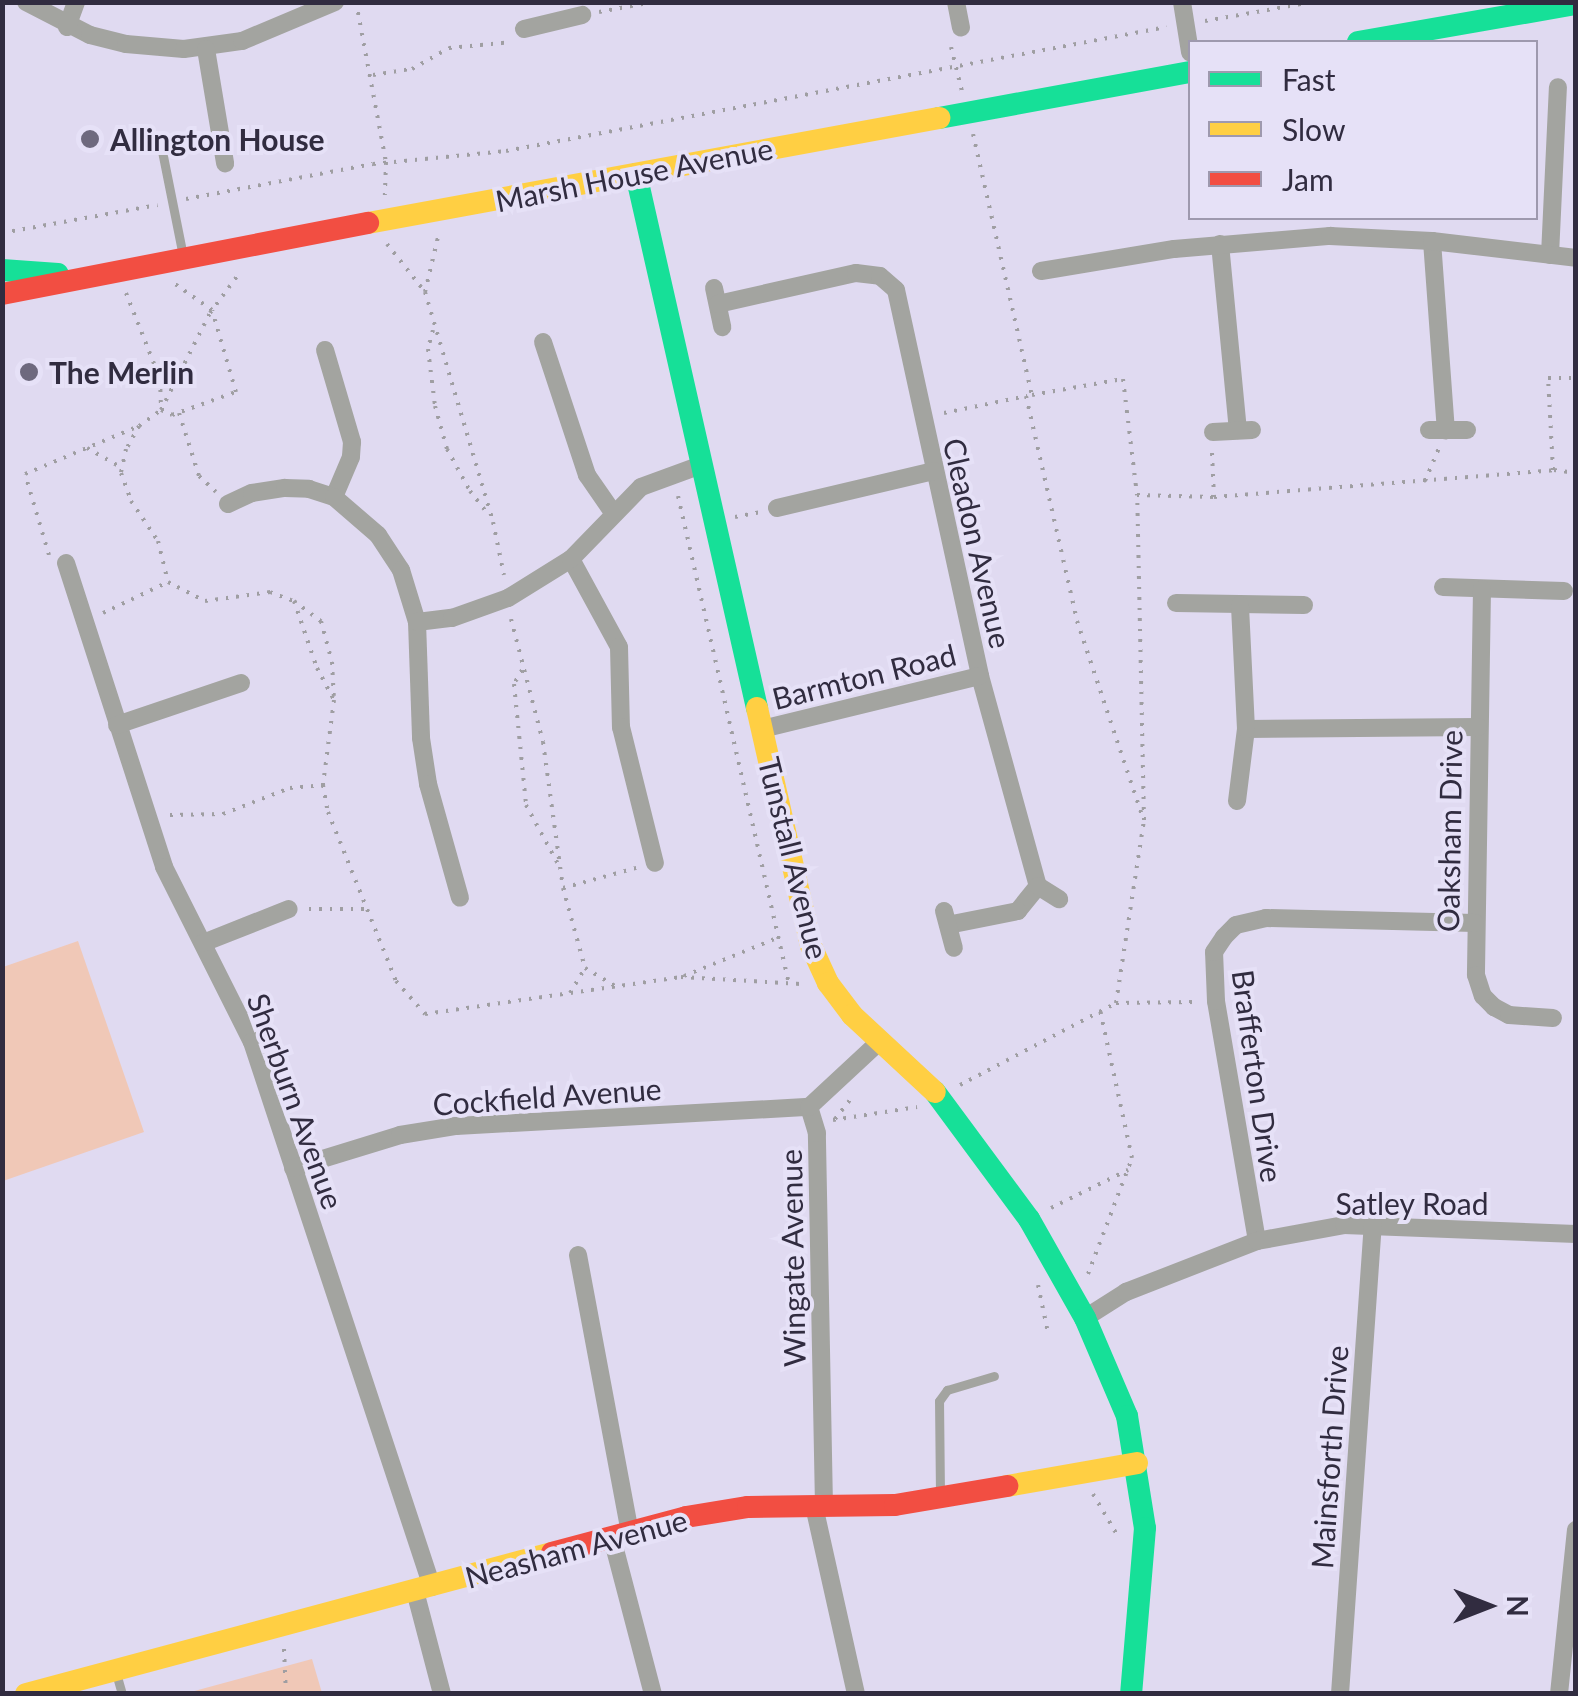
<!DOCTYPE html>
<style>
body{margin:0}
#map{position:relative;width:1578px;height:1696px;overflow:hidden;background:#e0daf1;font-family:Lato,sans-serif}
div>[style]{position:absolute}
.green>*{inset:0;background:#f0c8b7}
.path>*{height:4px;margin-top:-2px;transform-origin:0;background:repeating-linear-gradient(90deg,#9f9ea2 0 2.5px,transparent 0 10.5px)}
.lane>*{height:9px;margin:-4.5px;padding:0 4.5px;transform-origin:4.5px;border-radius:4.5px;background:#a3a4a0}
.street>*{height:18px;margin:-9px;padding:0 9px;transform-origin:9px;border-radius:9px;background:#a3a4a0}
.fast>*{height:22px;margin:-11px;padding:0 11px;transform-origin:11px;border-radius:11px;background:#16e098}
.slow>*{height:22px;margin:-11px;padding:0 11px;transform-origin:11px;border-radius:11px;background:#ffcf43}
.jam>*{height:22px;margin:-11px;padding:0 11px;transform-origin:11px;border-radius:11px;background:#f24e42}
.dots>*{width:28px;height:28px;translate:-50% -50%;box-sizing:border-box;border:5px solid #e6e1f7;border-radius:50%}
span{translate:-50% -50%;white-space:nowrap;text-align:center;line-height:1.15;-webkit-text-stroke:8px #e6e1f7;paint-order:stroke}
.poi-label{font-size:30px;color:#312c40;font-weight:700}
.left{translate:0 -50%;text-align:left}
.street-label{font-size:30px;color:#312c40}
.frame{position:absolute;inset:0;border:5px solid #312c40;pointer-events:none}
.legend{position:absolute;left:1188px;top:40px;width:350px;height:180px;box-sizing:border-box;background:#e6e1f7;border:2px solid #9e99ae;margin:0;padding:12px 18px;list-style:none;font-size:30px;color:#312c40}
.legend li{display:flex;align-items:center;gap:20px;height:50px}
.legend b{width:50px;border:2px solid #9e99ae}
.north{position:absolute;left:1438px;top:1556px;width:100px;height:100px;-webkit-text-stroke:8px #e6e1f7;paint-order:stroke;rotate:90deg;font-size:28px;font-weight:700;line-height:40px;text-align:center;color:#312c40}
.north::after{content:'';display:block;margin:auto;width:35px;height:45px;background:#312c40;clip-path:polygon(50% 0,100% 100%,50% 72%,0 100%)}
</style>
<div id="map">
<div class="green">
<div style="clip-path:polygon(78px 941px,144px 1132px,3px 1181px,3px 967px)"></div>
<div style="clip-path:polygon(312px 1659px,322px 1693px,187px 1693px)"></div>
</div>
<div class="path">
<div style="left:356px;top:2px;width:163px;rotate:79.4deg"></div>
<div style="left:386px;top:162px;width:33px;rotate:92deg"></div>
<div style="left:599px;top:12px;width:55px;rotate:-10.5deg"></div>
<div style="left:1205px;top:21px;width:110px;rotate:-10deg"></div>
<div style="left:951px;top:47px;width:45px;rotate:76deg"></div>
<div style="left:373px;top:75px;width:39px;rotate:-9deg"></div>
<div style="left:412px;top:69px;width:43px;rotate:-29.6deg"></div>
<div style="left:449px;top:48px;width:63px;rotate:-5.4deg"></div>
<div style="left:973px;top:134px;width:268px;rotate:77.3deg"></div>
<div style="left:1032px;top:395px;width:92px;rotate:-10deg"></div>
<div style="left:1123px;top:379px;width:117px;rotate:83.1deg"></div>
<div style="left:1137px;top:495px;width:77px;rotate:1.5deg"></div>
<div style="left:1214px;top:497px;width:341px;rotate:-4.5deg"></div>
<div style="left:1554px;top:470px;width:22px;rotate:8deg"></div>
<div style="left:186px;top:199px;width:190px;rotate:-10.6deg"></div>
<div style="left:373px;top:164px;width:134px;rotate:-5.6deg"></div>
<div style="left:506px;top:151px;width:672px;rotate:-10.64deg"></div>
<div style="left:2px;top:233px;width:158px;rotate:-10.2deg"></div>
<div style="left:387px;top:244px;width:61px;rotate:51.6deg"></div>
<div style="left:425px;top:292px;width:240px;rotate:73.5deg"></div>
<div style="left:493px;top:522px;width:54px;rotate:78.3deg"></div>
<div style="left:425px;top:292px;width:61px;rotate:-76.7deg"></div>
<div style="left:126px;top:293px;width:92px;rotate:68.4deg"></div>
<div style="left:160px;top:379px;width:31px;rotate:88deg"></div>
<div style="left:161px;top:410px;width:12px;rotate:24deg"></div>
<div style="left:172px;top:415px;width:68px;rotate:-19.8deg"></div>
<div style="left:236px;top:392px;width:85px;rotate:-106.3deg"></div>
<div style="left:212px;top:310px;width:45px;rotate:-144.9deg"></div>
<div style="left:433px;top:330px;width:20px;rotate:105deg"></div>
<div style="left:428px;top:349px;width:57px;rotate:83deg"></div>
<div style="left:435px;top:406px;width:45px;rotate:74.4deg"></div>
<div style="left:447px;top:449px;width:48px;rotate:61.3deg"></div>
<div style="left:470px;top:491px;width:31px;rotate:52deg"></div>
<div style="left:1026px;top:396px;width:231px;rotate:77.2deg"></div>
<div style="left:1077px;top:621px;width:205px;rotate:71.5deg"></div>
<div style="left:179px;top:413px;width:66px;rotate:72.4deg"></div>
<div style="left:199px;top:476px;width:23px;rotate:43deg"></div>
<div style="left:944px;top:413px;width:85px;rotate:-11.6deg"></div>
<div style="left:139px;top:426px;width:26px;rotate:119deg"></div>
<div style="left:126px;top:449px;width:25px;rotate:102deg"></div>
<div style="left:121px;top:473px;width:30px;rotate:70deg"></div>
<div style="left:131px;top:501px;width:48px;rotate:56deg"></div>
<div style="left:158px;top:541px;width:42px;rotate:76.3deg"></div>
<div style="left:168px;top:582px;width:42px;rotate:27.2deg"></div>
<div style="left:205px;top:601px;width:66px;rotate:-7.9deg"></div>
<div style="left:270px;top:592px;width:26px;rotate:21deg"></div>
<div style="left:294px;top:601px;width:71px;rotate:71.1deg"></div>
<div style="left:317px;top:668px;width:36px;rotate:62deg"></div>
<div style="left:334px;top:700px;width:86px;rotate:97.4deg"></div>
<div style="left:323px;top:785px;width:27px;rotate:80deg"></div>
<div style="left:328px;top:812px;width:182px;rotate:68.1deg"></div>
<div style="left:396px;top:981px;width:44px;rotate:48.7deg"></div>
<div style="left:425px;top:1014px;width:259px;rotate:-8.2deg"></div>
<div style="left:681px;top:977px;width:120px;rotate:3.3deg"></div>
<div style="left:87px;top:448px;width:40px;rotate:29.7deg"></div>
<div style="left:1212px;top:453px;width:44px;rotate:87.4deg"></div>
<div style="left:1553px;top:470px;width:92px;rotate:-93.1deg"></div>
<div style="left:1548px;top:378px;width:28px"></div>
<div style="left:1425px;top:481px;width:36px;rotate:-67deg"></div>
<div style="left:678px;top:496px;width:500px;rotate:77.19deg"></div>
<div style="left:735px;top:517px;width:25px;rotate:-11deg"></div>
<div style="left:49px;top:555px;width:84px;rotate:-106.5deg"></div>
<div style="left:25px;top:474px;width:124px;rotate:-22.8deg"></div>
<div style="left:139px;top:426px;width:27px;rotate:-36deg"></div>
<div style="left:161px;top:410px;width:109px;rotate:-63.2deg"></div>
<div style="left:210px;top:313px;width:52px;rotate:-53.6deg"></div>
<div style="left:294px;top:601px;width:34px;rotate:37deg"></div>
<div style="left:321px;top:621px;width:42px;rotate:75deg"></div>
<div style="left:332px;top:662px;width:34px;rotate:87deg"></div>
<div style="left:103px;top:613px;width:70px;rotate:-25.5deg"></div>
<div style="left:511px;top:619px;width:127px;rotate:75.4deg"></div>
<div style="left:543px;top:742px;width:147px;rotate:82.2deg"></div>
<div style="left:563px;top:888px;width:83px;rotate:74.6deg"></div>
<div style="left:585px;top:968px;width:39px;rotate:31deg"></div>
<div style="left:522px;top:670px;width:16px;rotate:120deg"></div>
<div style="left:514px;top:684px;width:122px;rotate:84.3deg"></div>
<div style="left:526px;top:805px;width:67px;rotate:61.5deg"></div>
<div style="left:170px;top:815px;width:53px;rotate:-1.1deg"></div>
<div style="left:223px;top:814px;width:72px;rotate:-21.2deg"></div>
<div style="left:290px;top:788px;width:33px;rotate:-5deg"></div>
<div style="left:563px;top:888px;width:76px;rotate:-15.3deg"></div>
<div style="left:309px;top:909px;width:55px"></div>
<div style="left:684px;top:976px;width:100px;rotate:-22.2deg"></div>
<div style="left:570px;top:993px;width:29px;rotate:-59deg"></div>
<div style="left:1116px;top:1003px;width:185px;rotate:-81.3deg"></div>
<div style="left:1144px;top:820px;width:325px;rotate:-91.2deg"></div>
<div style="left:960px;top:1085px;width:176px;rotate:-27.7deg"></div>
<div style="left:1116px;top:1003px;width:79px;rotate:-0.7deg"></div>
<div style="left:835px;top:1119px;width:29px;rotate:-52deg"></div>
<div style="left:833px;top:1120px;width:85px;rotate:-8.8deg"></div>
<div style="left:1051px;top:1208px;width:86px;rotate:-26.3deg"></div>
<div style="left:1088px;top:1274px;width:124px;rotate:-69.2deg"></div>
<div style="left:1132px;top:1158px;width:151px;rotate:-102.2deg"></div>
<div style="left:1038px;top:1285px;width:49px;rotate:78.2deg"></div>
<div style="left:1093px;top:1494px;width:51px;rotate:59.4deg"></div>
<div style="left:284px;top:1649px;width:45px;rotate:87.5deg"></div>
</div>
<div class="lane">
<div style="left:160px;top:141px;width:117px;rotate:78.7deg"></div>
<div style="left:940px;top:1495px;width:94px;rotate:-90.6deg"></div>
<div style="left:939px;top:1401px;width:14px;rotate:-54deg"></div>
<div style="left:947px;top:1390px;width:49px;rotate:-16.6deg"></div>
<div style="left:116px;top:1673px;width:22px;rotate:74deg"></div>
</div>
<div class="street">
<div style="left:26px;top:2px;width:72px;rotate:27.3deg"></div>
<div style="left:90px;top:35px;width:37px;rotate:14deg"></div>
<div style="left:126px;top:44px;width:58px;rotate:4.9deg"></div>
<div style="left:184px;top:49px;width:59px;rotate:-7.9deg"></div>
<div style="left:242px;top:41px;width:101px;rotate:-22.8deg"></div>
<div style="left:956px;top:2px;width:26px;rotate:79deg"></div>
<div style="left:1182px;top:2px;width:51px;rotate:80.9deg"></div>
<div style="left:67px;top:27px;width:27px;rotate:-70deg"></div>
<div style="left:524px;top:29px;width:60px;rotate:-13.6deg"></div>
<div style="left:206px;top:49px;width:116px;rotate:80.5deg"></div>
<div style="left:1432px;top:241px;width:190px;rotate:85.8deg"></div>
<div style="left:1220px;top:244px;width:187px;rotate:84.5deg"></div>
<div style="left:1550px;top:255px;width:168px;rotate:-87.3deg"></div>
<div style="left:1041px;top:271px;width:135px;rotate:-9.4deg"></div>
<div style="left:1174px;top:249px;width:157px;rotate:-4.8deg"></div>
<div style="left:1330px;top:236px;width:102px;rotate:2.8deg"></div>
<div style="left:1432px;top:241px;width:145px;rotate:6.7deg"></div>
<div style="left:714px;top:288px;width:40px;rotate:78deg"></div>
<div style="left:718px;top:304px;width:141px;rotate:-12.7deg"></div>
<div style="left:856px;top:273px;width:24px;rotate:7deg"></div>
<div style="left:880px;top:276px;width:21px;rotate:41deg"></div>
<div style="left:896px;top:290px;width:395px;rotate:77.7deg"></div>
<div style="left:980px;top:676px;width:218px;rotate:74.6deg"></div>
<div style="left:1038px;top:886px;width:32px;rotate:129deg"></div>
<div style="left:1018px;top:911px;width:71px;rotate:168.7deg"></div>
<div style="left:543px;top:342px;width:140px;rotate:71.7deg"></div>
<div style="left:587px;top:475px;width:47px;rotate:55.3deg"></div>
<div style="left:325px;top:350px;width:96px;rotate:73.6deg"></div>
<div style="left:352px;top:442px;width:15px;rotate:94deg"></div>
<div style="left:351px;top:457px;width:43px;rotate:113deg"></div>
<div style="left:1429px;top:430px;width:38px"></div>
<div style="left:1213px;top:432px;width:39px;rotate:-3deg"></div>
<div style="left:228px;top:504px;width:26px;rotate:-25deg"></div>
<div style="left:252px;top:493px;width:33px;rotate:-9deg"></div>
<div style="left:285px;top:488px;width:24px;rotate:2deg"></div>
<div style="left:309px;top:489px;width:26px;rotate:18deg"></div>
<div style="left:334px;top:497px;width:58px;rotate:40.8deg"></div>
<div style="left:378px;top:535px;width:42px;rotate:56.7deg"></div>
<div style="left:401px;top:570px;width:54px;rotate:72.9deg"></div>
<div style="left:417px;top:622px;width:116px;rotate:88deg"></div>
<div style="left:421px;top:738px;width:47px;rotate:81.3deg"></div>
<div style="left:428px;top:784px;width:118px;rotate:74.3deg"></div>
<div style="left:777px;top:508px;width:161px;rotate:-13.3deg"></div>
<div style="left:571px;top:559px;width:100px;rotate:61.4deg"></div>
<div style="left:619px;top:647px;width:80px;rotate:88.6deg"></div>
<div style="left:621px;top:727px;width:140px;rotate:76deg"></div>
<div style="left:66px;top:563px;width:319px;rotate:72.1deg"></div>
<div style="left:164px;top:867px;width:196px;rotate:63.3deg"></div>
<div style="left:252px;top:1042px;width:574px;rotate:71.72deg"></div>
<div style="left:1443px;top:587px;width:121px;rotate:1.9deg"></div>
<div style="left:1482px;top:589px;width:386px;rotate:90.9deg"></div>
<div style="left:1476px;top:975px;width:22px;rotate:72deg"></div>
<div style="left:1483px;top:996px;width:16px;rotate:45deg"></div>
<div style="left:1494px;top:1007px;width:17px;rotate:28deg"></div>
<div style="left:1509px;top:1015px;width:44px;rotate:3.9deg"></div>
<div style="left:1176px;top:603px;width:128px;rotate:0.9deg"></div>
<div style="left:417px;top:622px;width:35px;rotate:-7deg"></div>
<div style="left:452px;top:618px;width:59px;rotate:-19.7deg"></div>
<div style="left:508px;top:598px;width:74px;rotate:-31.8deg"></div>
<div style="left:571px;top:559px;width:100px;rotate:-45.8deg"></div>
<div style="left:641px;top:487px;width:64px;rotate:-20.1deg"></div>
<div style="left:117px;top:725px;width:131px;rotate:-18.7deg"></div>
<div style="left:762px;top:729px;width:224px;rotate:-13.7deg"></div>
<div style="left:1246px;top:729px;width:232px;rotate:-0.5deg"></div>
<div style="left:1237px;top:801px;width:73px;rotate:-82.9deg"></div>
<div style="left:1246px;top:729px;width:124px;rotate:-92.8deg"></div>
<div style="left:1038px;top:886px;width:25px;rotate:32deg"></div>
<div style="left:944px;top:911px;width:38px;rotate:75deg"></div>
<div style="left:203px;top:943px;width:92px;rotate:-21.6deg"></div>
<div style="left:293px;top:1168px;width:112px;rotate:-17.1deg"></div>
<div style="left:400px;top:1135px;width:57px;rotate:-9.1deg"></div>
<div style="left:456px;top:1126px;width:354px;rotate:-3.1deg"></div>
<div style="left:1257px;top:1241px;width:243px;rotate:-99.7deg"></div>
<div style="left:1216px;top:1001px;width:49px;rotate:-92.3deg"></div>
<div style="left:1214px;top:952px;width:18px;rotate:-56deg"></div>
<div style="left:1224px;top:937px;width:17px;rotate:-45deg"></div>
<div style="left:1236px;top:925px;width:31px;rotate:-13deg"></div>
<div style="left:1266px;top:918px;width:209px;rotate:1.4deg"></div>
<div style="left:578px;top:1255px;width:283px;rotate:79.4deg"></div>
<div style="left:1085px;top:1318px;width:49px;rotate:-32.4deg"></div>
<div style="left:1126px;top:1292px;width:141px;rotate:-21.3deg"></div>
<div style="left:1257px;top:1241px;width:88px;rotate:-10.4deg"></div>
<div style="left:1344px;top:1225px;width:232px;rotate:2.2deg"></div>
<div style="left:814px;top:1506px;width:193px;rotate:77.4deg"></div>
<div style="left:824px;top:1506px;width:373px;rotate:-91.1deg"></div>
<div style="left:817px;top:1133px;width:27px;rotate:-107deg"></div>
<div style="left:809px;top:1107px;width:97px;rotate:-42.9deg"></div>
<div style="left:612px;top:1538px;width:161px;rotate:75.3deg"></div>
<div style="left:415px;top:1591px;width:106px;rotate:75.3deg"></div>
<div style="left:1340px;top:1694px;width:471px;rotate:-86deg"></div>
<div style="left:1559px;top:1694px;width:165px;rotate:-84.1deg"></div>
</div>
<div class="fast">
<div style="left:1358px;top:42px;width:221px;rotate:-9.9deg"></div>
<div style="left:939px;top:118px;width:255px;rotate:-10.4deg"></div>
<div style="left:636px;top:174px;width:548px;rotate:77.23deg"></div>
<div style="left:2px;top:270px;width:56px;rotate:4.1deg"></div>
<div style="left:935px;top:1092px;width:158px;rotate:53.5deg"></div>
<div style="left:1029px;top:1219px;width:114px;rotate:60.5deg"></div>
<div style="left:1085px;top:1318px;width:107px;rotate:66.8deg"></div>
<div style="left:1127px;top:1416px;width:113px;rotate:80.9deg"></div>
<div style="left:1145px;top:1528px;width:167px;rotate:94.8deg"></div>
</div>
<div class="slow">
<div style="left:368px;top:223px;width:581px;rotate:-10.42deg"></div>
<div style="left:757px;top:708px;width:244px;rotate:77.2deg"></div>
<div style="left:811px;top:946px;width:41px;rotate:65.3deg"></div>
<div style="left:828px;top:983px;width:40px;rotate:53deg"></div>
<div style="left:852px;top:1015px;width:113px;rotate:42.9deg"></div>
<div style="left:1007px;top:1486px;width:132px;rotate:-10deg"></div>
<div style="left:26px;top:1694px;width:545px;rotate:-15.01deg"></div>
</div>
<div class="jam">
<div style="left:2px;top:294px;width:373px;rotate:-11deg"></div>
<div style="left:552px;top:1553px;width:139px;rotate:-15deg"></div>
<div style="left:686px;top:1517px;width:63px;rotate:-9.2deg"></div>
<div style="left:748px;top:1507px;width:147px;rotate:-0.8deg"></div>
<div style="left:895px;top:1505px;width:114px;rotate:-9.6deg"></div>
</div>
<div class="dots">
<div style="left:90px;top:139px;background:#6e697e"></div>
<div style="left:29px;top:372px;background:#6e697e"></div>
</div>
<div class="poi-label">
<span class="left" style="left:110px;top:139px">Allington House</span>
<span class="left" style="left:49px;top:372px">The Merlin</span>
</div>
<div class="street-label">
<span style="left:634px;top:174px;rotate:-11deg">Marsh House Avenue</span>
<span style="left:978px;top:543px;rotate:77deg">Cleadon Avenue</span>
<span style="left:864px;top:676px;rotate:-14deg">Barmton Road</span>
<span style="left:1449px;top:831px;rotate:-89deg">Oaksham Drive</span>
<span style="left:794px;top:858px;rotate:76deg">Tunstall Avenue</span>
<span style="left:1258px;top:1076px;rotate:82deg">Brafferton Drive</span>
<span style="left:547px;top:1096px;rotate:-4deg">Cockfield Avenue</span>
<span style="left:296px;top:1101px;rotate:70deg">Sherburn Avenue</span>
<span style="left:1412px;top:1203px">Satley Road</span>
<span style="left:792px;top:1258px;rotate:-91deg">Wingate Avenue</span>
<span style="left:1329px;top:1457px;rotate:-86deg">Mainsforth Drive</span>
<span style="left:576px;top:1548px;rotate:-15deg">Neasham Avenue</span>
</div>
<div class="frame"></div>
<ul class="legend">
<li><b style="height:12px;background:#16e098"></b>Fast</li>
<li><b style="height:12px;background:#ffcf43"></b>Slow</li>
<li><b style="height:12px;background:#f24e42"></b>Jam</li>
</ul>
<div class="north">N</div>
</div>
